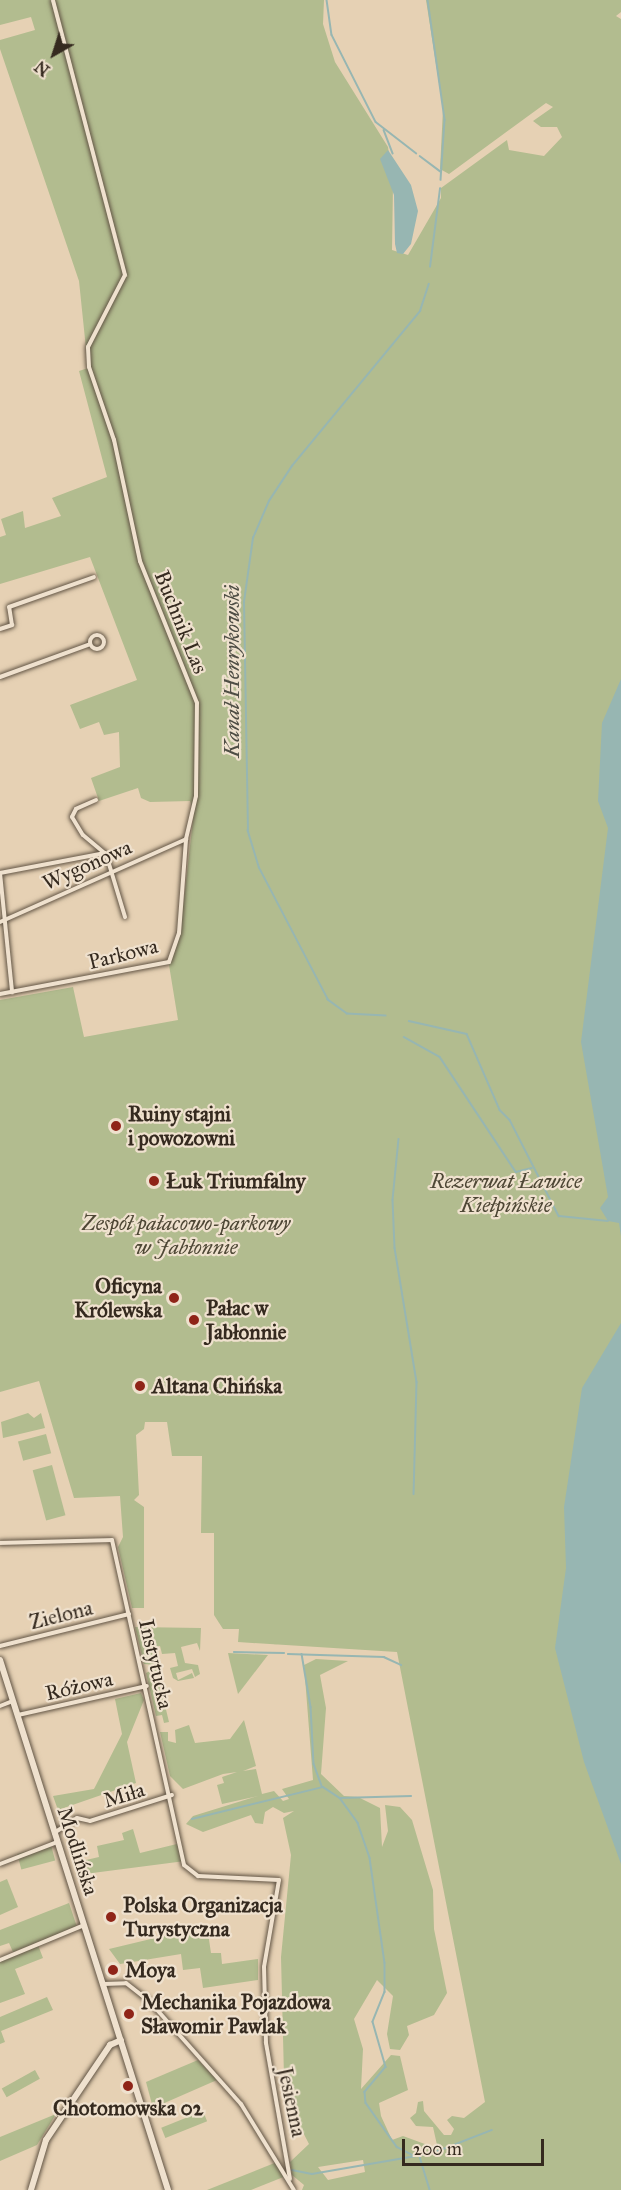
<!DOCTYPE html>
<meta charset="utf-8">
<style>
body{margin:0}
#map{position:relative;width:621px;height:2190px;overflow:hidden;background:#e6d1b4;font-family:"IM FELL Great Primer",serif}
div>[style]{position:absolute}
.green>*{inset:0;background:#b2bc8f;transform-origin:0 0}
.water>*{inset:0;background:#97b6b2}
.stream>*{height:1.5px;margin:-0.75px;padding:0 0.75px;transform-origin:0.75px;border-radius:0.75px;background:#97b6b2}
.roads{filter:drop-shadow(0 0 2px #615444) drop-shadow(0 0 2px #615444)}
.street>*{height:4px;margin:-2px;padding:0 2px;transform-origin:2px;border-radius:2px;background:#efe1ce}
.street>.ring{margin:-2px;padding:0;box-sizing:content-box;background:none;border:4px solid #efe1ce;border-radius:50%}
.secondary>*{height:6px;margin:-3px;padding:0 3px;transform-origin:3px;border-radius:3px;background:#efe1ce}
.dots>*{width:16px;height:16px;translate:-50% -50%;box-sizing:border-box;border:3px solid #efe1ce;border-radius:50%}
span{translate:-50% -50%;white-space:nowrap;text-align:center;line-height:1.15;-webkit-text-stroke:4.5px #efe1ce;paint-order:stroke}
.street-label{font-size:21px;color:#352a1f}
.poi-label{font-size:21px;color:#352a1f;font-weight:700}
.left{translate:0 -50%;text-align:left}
.right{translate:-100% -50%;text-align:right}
.park-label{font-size:21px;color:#4e4735;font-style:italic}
.water-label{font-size:22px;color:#4e4d44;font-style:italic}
.north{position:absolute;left:24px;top:24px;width:60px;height:60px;-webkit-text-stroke:4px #efe1ce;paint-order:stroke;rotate:219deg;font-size:16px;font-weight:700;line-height:24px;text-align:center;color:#352a1f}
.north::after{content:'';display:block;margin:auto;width:21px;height:27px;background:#352a1f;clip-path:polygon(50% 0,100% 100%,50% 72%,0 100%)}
.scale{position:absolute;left:402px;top:2139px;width:142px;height:27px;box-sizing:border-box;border:3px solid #352a1f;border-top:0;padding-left:8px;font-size:18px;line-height:21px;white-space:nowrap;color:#352a1f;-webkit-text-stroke:4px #efe1ce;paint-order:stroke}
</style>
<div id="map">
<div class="green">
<div style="clip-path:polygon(evenodd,0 0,324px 0,323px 24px,335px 62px,388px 147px,393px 186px,392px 250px,408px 255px,441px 198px,441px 188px,507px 140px,509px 150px,544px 156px,562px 137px,557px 127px,541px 127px,533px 121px,553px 107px,546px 103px,449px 174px,440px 169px,443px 109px,426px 0,621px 0,621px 12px,616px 16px,621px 19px,621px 2190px,302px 2190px,304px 2185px,292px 2175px,290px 2162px,309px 2144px,292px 2111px,284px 2077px,281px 1957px,291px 1855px,283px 1818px,294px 1811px,284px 1813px,273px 1807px,265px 1812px,263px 1824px,255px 1823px,251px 1815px,203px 1832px,186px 1824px,193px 1816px,258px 1796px,222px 1804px,217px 1785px,224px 1783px,222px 1777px,237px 1772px,223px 1774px,183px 1789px,170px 1776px,160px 1732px,168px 1732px,168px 1741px,176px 1743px,175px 1730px,189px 1725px,195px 1743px,230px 1739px,244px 1720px,256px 1766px,243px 1771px,256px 1769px,262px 1794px,274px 1791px,283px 1801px,289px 1799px,282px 1789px,313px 1780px,304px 1665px,316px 1659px,348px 1661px,320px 1675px,326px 1708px,321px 1774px,344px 1796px,358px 1797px,380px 1808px,382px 1847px,388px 1831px,385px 1805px,400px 1807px,412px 1820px,433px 1890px,434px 1929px,447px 1993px,434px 2015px,407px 2026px,409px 2035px,400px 2050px,390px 2049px,387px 2034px,393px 1996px,377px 1980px,354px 2019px,363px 2049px,361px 2089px,391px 2055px,400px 2056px,408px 2090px,379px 2103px,381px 2116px,392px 2140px,403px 2136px,433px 2147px,437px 2145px,433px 2127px,416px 2126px,410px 2118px,416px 2113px,418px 2102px,423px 2101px,424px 2111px,444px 2135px,451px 2135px,454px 2129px,447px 2120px,452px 2116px,464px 2118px,485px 2102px,397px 1652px,238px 1642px,239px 1629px,223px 1629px,214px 1615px,214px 1533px,201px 1533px,202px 1456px,172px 1456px,167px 1422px,145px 1422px,144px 1429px,136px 1435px,139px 1495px,134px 1500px,144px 1507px,144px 1608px,132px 1608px,118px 1547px,123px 1537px,120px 1496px,74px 1498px,39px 1381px,0 1392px,0 1000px,73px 987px,84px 1037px,178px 1020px,169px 965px,180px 934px,194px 811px,190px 801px,150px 802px,141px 798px,138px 788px,99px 801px,91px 778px,120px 767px,119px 732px,104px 735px,99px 722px,80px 729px,70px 705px,137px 680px,90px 557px,0 584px,0 537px,6px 535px,1px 519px,23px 511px,25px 528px,61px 516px,52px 498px,107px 477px,79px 371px,88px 368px,79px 281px,0 49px,0 40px,35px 30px,31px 17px,0 25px,0 0,363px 2160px,365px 2172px,328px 2180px,318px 2167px,363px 2160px)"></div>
<div style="clip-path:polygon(28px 1413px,34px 1418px,41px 1413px,45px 1428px,3px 1438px,1px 1422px)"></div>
<div style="left:46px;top:1434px;width:20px;height:29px;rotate:75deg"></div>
<div style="left:52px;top:1465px;width:52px;height:20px;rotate:75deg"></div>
<div style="clip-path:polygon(135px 1627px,201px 1628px,200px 1651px,197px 1643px,181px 1647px,185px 1663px,198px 1665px,200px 1674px,195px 1677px,192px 1669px,176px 1673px,178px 1680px,192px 1673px,194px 1678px,178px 1681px,173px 1678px,170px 1668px,178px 1666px,175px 1653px,162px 1654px,160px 1646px,151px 1648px,155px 1665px,144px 1664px)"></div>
<div style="clip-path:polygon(228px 1653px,268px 1655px,238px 1694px,230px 1662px)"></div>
<div style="clip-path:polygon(156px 1668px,169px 1722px,164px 1723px,162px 1715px,156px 1716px,146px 1673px)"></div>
<div style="clip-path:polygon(141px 1693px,144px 1700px,127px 1742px,136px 1783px,58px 1810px,53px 1796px,94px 1789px,122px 1734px,115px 1699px)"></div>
<div style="clip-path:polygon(133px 1829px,140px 1853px,181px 1843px,185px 1861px,77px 1875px,73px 1863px,99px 1857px,97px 1846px,124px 1840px,122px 1833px)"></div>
<div style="left:51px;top:1845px;width:16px;height:35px;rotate:75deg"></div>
<div style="clip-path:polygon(7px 1879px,18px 1907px,0 1915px,0 1882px)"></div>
<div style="clip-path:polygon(69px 1903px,77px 1927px,13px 1952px,9px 1943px,0 1946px,0 1930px)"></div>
<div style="clip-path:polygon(180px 1932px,208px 1933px,211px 1953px,221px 1953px,222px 1964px,258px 1959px,258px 1980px,203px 1988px,200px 1968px,183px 1970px,181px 1954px,120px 1964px,109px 1949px)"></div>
<div style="clip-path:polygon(38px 1945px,43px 1958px,15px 1969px,25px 1994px,0 2003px,0 1960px)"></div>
<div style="clip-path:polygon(47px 1997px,53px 2010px,1px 2031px,5px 2042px,0 2044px,0 2017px)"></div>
<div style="clip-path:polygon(198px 2060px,217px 2080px,153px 2108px,146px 2082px)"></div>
<div style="left:35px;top:2070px;width:10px;height:38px;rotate:61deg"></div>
<div style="left:203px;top:2111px;width:11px;height:45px;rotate:68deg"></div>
<div style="clip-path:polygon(56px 2114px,37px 2145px,0 2161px,0 2137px)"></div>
<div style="clip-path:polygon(277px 2162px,286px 2176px,251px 2190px,207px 2190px)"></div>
</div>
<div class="water">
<div style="clip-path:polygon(388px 150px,411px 185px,418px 211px,411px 244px,403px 254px,397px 253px,395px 244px,394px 195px,380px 159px)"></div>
<div style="clip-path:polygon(621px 679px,621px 1236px,619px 1223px,608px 1221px,600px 1208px,608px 1197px,581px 1042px,608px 828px,598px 801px,602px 723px)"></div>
<div style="clip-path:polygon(621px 1323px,621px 1864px,584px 1762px,555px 1648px,566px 1568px,564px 1507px,582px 1388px)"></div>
</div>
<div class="stream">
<div style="left:327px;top:0;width:35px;rotate:82deg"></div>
<div style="left:332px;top:35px;width:97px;rotate:63.2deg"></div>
<div style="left:376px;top:122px;width:51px;rotate:37.8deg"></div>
<div style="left:428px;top:0;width:121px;rotate:81.9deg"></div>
<div style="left:445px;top:120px;width:60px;rotate:93.8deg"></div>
<div style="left:384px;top:130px;width:25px;rotate:69deg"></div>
<div style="left:420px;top:156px;width:26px;rotate:37deg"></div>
<div style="left:430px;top:267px;width:79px;rotate:-82.7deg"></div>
<div style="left:386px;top:1016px;width:39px;rotate:-177deg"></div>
<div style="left:347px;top:1014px;width:24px;rotate:-144deg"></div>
<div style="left:328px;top:1000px;width:149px;rotate:-117.6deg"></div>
<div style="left:259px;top:868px;width:39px;rotate:-107deg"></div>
<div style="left:248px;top:831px;width:229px;rotate:-91deg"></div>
<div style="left:244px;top:602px;width:65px;rotate:-82deg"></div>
<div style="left:253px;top:538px;width:40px;rotate:-66.6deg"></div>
<div style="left:269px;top:501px;width:42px;rotate:-56.7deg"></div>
<div style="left:292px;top:466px;width:201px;rotate:-50.4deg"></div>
<div style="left:420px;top:311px;width:28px;rotate:-72deg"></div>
<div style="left:409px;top:1021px;width:59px;rotate:12.6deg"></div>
<div style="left:467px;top:1034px;width:83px;rotate:66.5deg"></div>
<div style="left:500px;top:1110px;width:14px;rotate:45deg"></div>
<div style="left:510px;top:1120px;width:108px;rotate:63deg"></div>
<div style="left:559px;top:1216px;width:49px;rotate:5.8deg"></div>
<div style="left:404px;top:1037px;width:41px;rotate:29.1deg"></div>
<div style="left:440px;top:1057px;width:138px;rotate:56.5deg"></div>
<div style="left:516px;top:1172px;width:16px;rotate:-14deg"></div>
<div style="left:399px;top:1139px;width:61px;rotate:95.6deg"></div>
<div style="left:393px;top:1200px;width:48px;rotate:87.6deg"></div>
<div style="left:395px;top:1248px;width:136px;rotate:80.7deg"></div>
<div style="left:417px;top:1382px;width:112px;rotate:91.5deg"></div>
<div style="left:234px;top:1652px;width:50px;rotate:1.1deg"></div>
<div style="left:288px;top:1654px;width:96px;rotate:1.8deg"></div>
<div style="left:384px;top:1657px;width:19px;rotate:25deg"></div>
<div style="left:302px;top:1654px;width:54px;rotate:80.4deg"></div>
<div style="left:311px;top:1707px;width:57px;rotate:87deg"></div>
<div style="left:314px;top:1764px;width:23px;rotate:70deg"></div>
<div style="left:340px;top:1798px;width:31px;rotate:54deg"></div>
<div style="left:358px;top:1823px;width:37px;rotate:71deg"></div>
<div style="left:370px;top:1858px;width:106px;rotate:81.9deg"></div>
<div style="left:385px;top:1963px;width:29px;rotate:90deg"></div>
<div style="left:385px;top:1992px;width:32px;rotate:112deg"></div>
<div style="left:373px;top:2022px;width:47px;rotate:73.9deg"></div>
<div style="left:386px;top:2067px;width:33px;rotate:130deg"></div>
<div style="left:365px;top:2092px;width:11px;rotate:85deg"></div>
<div style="left:366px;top:2103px;width:54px;rotate:54.8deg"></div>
<div style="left:397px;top:2147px;width:20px;rotate:27deg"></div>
<div style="left:192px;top:1819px;width:135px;rotate:-13.7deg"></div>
<div style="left:323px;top:1787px;width:20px;rotate:33deg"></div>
<div style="left:340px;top:1798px;width:71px;rotate:-1.6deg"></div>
<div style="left:420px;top:2157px;width:34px;rotate:73deg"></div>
<div style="left:292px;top:2170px;width:20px;rotate:11deg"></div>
<div style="left:312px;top:2174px;width:123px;rotate:-9.8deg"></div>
<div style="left:433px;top:2153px;width:63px;rotate:-21.3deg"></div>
</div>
<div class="roads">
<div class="street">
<div style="left:0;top:629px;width:13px;rotate:-18deg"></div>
<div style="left:12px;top:625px;width:18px;rotate:-99deg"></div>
<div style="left:9px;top:607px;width:90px;rotate:-19.4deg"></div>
<div class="ring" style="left:90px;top:635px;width:10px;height:10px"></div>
<div style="left:0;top:677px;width:96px;rotate:-20.1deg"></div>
<div style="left:96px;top:800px;width:22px;rotate:156deg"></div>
<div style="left:76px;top:809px;width:9px;rotate:117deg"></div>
<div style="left:72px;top:817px;width:21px;rotate:59deg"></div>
<div style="left:83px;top:835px;width:30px;rotate:40deg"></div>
<div style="left:106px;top:854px;width:66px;rotate:73.2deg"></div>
<div style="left:0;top:873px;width:120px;rotate:84.2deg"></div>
<div style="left:0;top:873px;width:107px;rotate:-10.8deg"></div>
<div style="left:0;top:922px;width:204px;rotate:-24deg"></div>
<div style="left:0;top:994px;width:172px;rotate:-10.7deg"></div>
<div style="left:169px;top:962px;width:31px;rotate:-71deg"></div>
<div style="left:179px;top:933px;width:94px;rotate:-85.7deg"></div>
<div style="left:186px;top:839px;width:44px;rotate:-76.9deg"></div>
<div style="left:196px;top:796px;width:93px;rotate:-89.4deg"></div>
<div style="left:197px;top:703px;width:153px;rotate:-111.9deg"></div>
<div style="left:140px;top:561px;width:124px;rotate:-102.1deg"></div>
<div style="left:114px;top:440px;width:77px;rotate:-108.9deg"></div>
<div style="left:89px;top:367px;width:20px;rotate:-93deg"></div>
<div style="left:88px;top:347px;width:81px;rotate:-62.8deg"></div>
<div style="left:125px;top:275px;width:284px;rotate:-104.7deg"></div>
<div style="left:0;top:1543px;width:112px;rotate:-1.5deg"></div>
<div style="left:112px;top:1540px;width:333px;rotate:77.5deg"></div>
<div style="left:184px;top:1865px;width:18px;rotate:38deg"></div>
<div style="left:198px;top:1876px;width:81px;rotate:2.8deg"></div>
<div style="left:279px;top:1880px;width:88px;rotate:99.8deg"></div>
<div style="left:264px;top:1967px;width:76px;rotate:88.5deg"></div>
<div style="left:266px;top:2043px;width:138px;rotate:80deg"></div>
<div style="left:0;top:1646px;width:133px;rotate:-13.9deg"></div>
<div style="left:0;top:1706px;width:14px;rotate:-21deg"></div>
<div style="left:18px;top:1715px;width:132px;rotate:-12.7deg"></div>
<div style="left:54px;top:1833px;width:27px;rotate:-33deg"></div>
<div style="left:77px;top:1818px;width:13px;rotate:13deg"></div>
<div style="left:90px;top:1821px;width:86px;rotate:-17.6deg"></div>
<div style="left:0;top:1864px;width:61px;rotate:-21.1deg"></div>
<div style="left:0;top:1960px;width:91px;rotate:-22.6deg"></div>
<div style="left:103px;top:1984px;width:23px;rotate:-2deg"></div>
<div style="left:126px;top:1983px;width:31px;rotate:38deg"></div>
<div style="left:150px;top:2002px;width:137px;rotate:48.3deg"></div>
<div style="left:241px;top:2104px;width:101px;rotate:58.4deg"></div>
</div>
<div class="secondary">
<div style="left:0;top:1660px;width:556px;rotate:72.41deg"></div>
<div style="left:31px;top:2190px;width:52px;rotate:-73.3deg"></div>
<div style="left:46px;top:2140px;width:115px;rotate:-56deg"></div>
<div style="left:110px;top:2045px;width:12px;rotate:-24deg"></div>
</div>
</div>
<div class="dots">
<div style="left:116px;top:1126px;background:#8f2418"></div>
<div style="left:154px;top:1181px;background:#8f2418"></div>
<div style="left:174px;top:1298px;background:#8f2418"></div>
<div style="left:194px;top:1320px;background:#8f2418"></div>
<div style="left:140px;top:1386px;background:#8f2418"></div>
<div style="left:111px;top:1917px;background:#8f2418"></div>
<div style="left:113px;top:1970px;background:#8f2418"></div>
<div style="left:129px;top:2014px;background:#8f2418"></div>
<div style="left:128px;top:2086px;background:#8f2418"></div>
</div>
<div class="street-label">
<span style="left:181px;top:622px;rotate:68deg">Buchnik Las</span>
<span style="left:87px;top:865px;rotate:-24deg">Wygonowa</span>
<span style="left:123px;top:954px;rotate:-14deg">Parkowa</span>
<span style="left:61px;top:1615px;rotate:-14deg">Zielona</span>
<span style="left:156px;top:1664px;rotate:77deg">Instytucka</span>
<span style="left:79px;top:1686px;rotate:-13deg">Różowa</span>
<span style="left:124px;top:1795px;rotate:-17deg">Miła</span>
<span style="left:78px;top:1851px;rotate:72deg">Modlińska</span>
<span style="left:292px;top:2102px;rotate:78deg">Jesienna</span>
</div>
<div class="poi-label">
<span class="left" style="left:128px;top:1126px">Ruiny stajni<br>i powozowni</span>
<span class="left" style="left:166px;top:1181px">Łuk Triumfalny</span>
<span class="right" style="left:162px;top:1298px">Oficyna<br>Królewska</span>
<span class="left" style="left:206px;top:1320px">Pałac w<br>Jabłonnie</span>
<span class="left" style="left:152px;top:1386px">Altana Chińska</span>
<span class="left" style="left:123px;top:1917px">Polska Organizacja<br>Turystyczna</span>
<span class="left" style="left:125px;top:1970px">Moya</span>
<span class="left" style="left:141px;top:2014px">Mechanika Pojazdowa<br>Sławomir Pawlak</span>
<span style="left:128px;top:2108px">Chotomowska 02</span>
</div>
<div class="park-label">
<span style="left:506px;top:1193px">Rezerwat Ławice<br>Kiełpińskie</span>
<span style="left:186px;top:1235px">Zespół pałacowo-parkowy<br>w Jabłonnie</span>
</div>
<div class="water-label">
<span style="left:232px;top:671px;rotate:-90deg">Kanał Henrykowski</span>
</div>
<div class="north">N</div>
<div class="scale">200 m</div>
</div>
